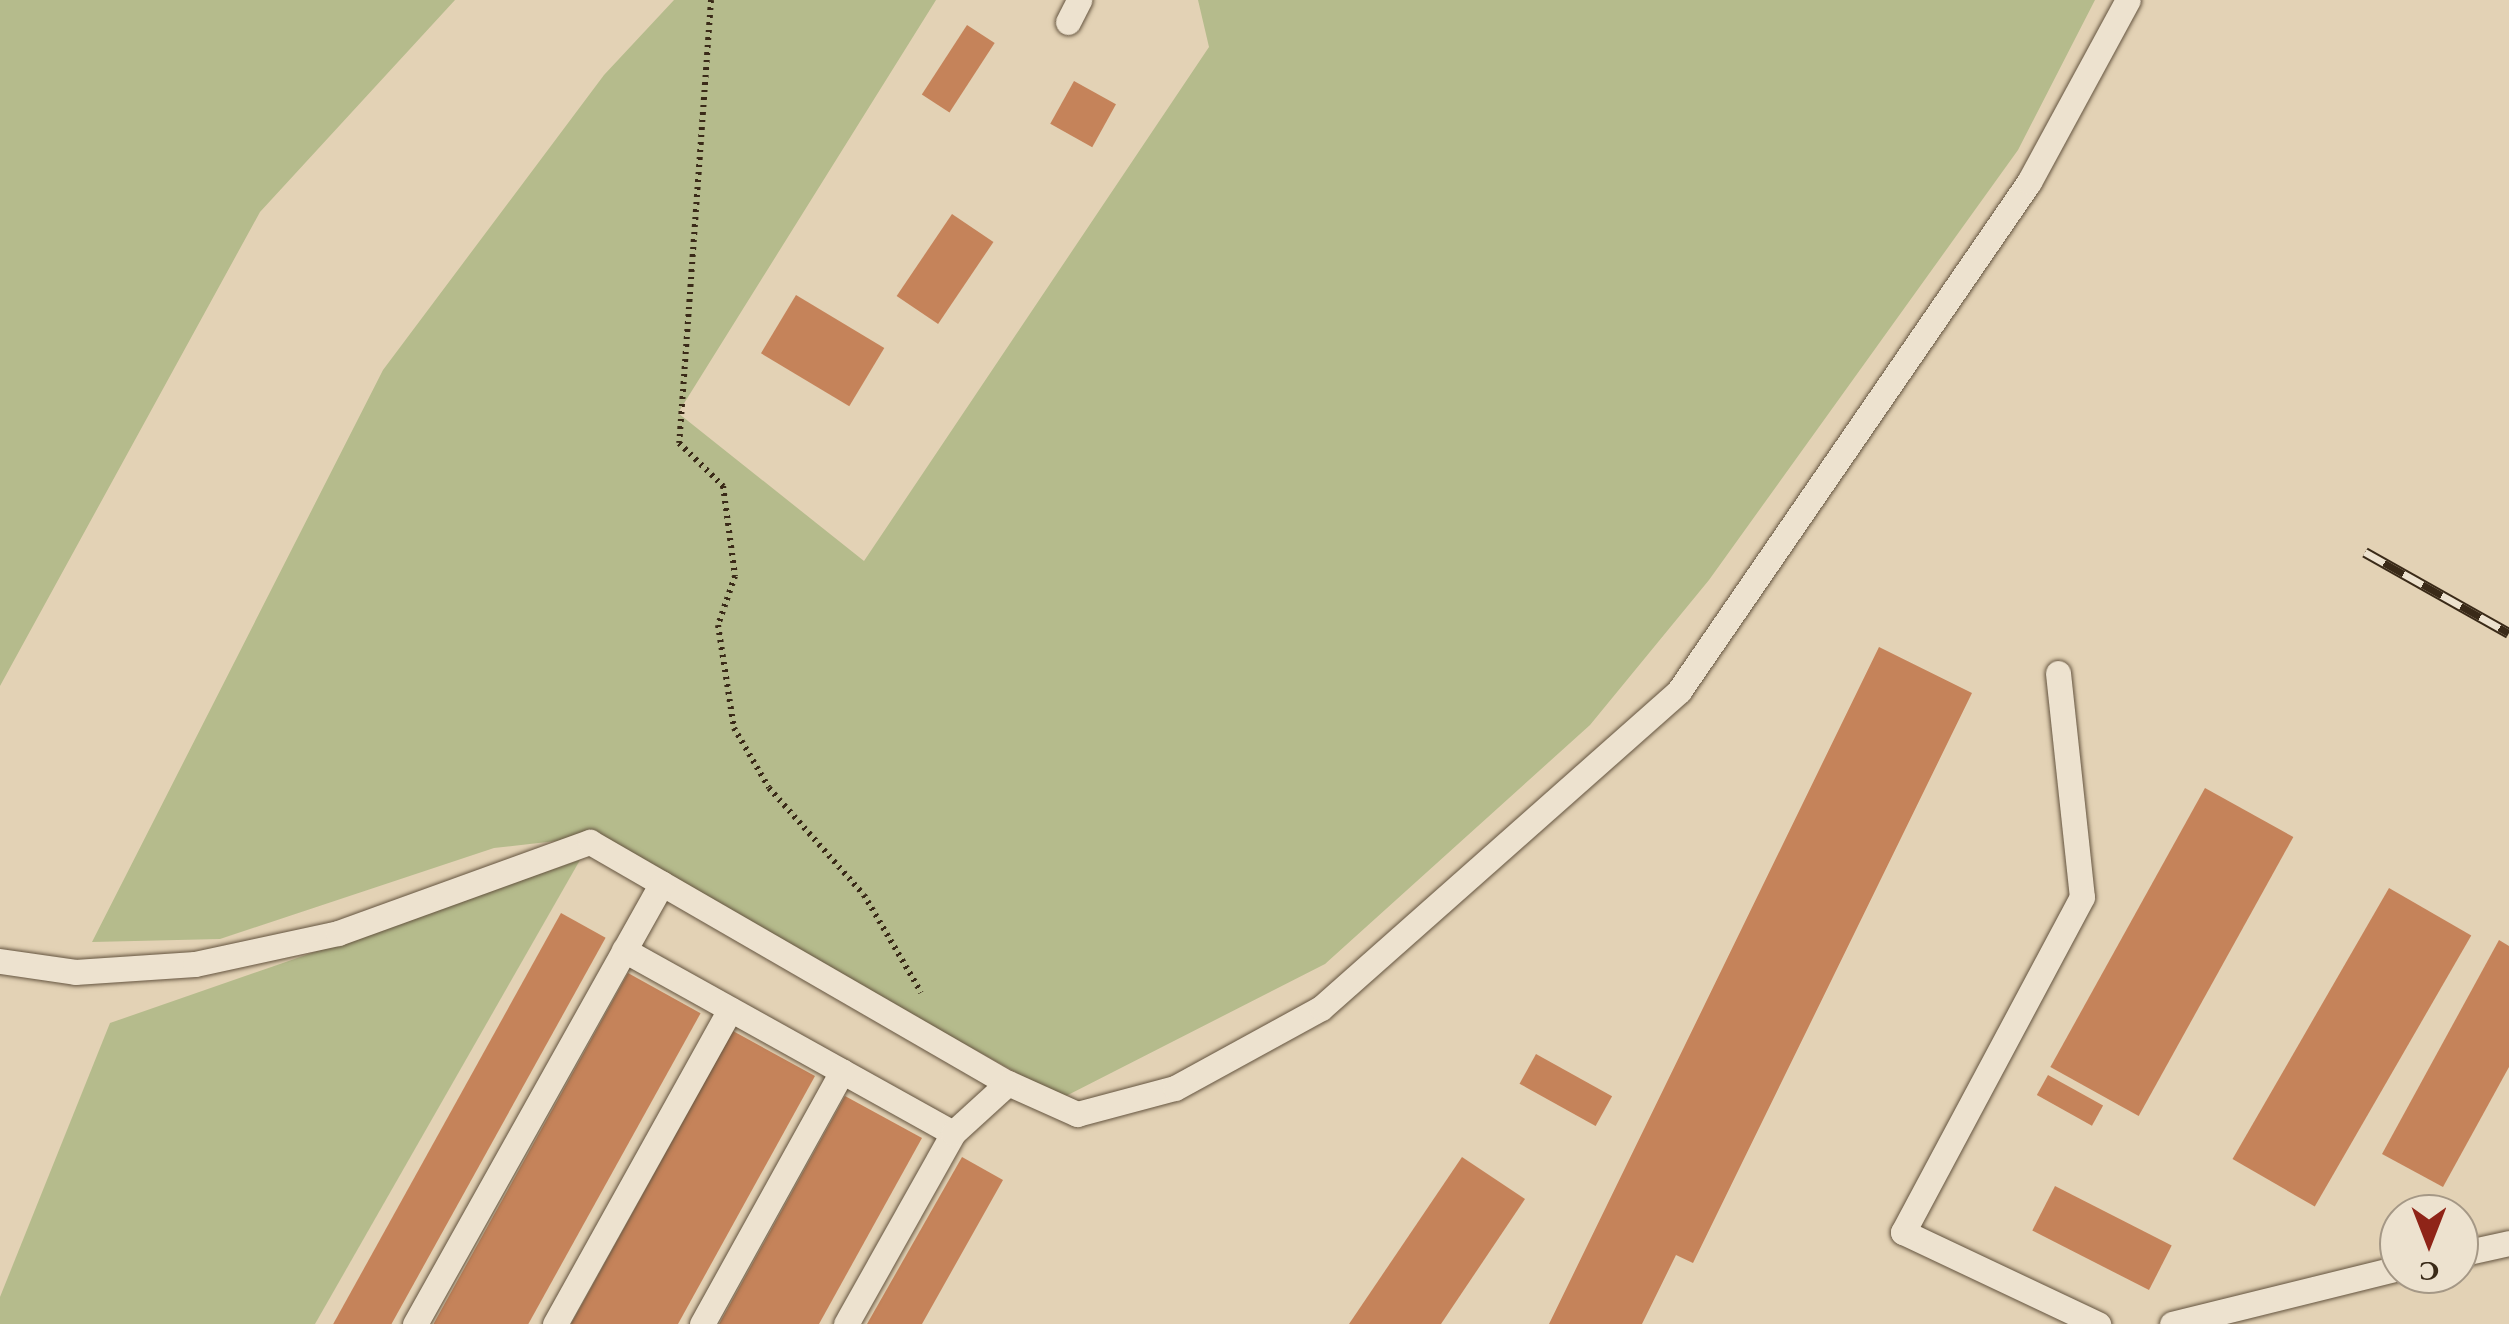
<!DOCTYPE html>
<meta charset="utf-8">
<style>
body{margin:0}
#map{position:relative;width:2509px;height:1324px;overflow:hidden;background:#e3d2b5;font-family:"EB Garamond",serif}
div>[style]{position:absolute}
.green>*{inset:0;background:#b5bb8c}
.building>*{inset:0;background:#c5835a;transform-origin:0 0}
.path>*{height:6px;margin-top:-3px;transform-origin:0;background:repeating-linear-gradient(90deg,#3a2a18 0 2.5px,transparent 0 7.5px)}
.roads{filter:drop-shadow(0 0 2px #64543f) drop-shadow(0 0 2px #64543f)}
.lane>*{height:25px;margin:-12.5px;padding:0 12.5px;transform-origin:12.5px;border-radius:12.5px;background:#ede2cf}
.rail>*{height:11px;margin-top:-5.5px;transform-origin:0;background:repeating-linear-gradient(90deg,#ede2cf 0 22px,#3a2a18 0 44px);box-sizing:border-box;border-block:2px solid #3a2a18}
span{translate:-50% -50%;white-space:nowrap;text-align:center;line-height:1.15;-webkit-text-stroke:8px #ede2cf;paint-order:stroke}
.north{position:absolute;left:2379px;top:1194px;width:100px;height:100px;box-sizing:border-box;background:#ede2cf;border:2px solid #a59886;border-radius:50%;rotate:180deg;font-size:28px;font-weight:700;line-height:40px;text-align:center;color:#3a2a18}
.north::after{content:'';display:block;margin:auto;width:35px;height:45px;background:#8f2418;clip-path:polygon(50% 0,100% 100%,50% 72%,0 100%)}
</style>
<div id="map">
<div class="green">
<div style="clip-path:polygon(0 0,455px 0,260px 212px,0 686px)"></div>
<div style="clip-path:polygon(674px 0,936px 0,678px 413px,864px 561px,1209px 47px,1198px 0,2095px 0,2018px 150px,1709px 580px,1590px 725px,1325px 964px,1062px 1098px,591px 837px,494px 848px,220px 939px,92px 942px,383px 370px,604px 75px)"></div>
<div style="clip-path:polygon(580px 860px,315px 1324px,0 1324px,0 1297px,110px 1023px)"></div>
</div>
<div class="building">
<div style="left:967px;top:25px;width:33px;height:83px;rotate:33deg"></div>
<div style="left:1074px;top:81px;width:48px;height:49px;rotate:29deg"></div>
<div style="left:952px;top:214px;width:50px;height:99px;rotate:34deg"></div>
<div style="left:796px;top:295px;width:103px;height:68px;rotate:31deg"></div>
<div style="clip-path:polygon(1879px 647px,1972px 693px,1693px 1263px,1676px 1255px,1642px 1324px,1549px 1324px)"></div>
<div style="left:2205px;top:788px;width:101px;height:319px;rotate:29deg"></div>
<div style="left:2389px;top:888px;width:95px;height:313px;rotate:30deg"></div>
<div style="left:561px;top:913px;width:51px;height:471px;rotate:29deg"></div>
<div style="clip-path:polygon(2499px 940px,2509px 946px,2509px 1067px,2443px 1187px,2382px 1154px)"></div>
<div style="left:628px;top:973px;width:83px;height:401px;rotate:29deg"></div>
<div style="clip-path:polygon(733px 1031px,815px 1076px,678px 1324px,571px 1324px)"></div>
<div style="left:1536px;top:1054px;width:87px;height:34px;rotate:29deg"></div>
<div style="left:2048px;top:1075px;width:63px;height:23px;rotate:29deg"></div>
<div style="clip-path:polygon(845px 1096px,922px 1138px,819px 1324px,719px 1324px)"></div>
<div style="clip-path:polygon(962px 1157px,1003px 1180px,922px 1324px,867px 1324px)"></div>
<div style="clip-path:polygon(1462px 1157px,1525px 1199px,1441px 1324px,1349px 1324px)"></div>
<div style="left:2055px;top:1186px;width:131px;height:50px;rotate:27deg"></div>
</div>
<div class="path">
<div style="left:711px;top:0;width:444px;rotate:94.1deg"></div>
<div style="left:679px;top:443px;width:62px;rotate:44.3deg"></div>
<div style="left:723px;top:486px;width:91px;rotate:82.4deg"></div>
<div style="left:735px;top:576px;width:52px;rotate:109.1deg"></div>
<div style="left:718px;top:625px;width:104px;rotate:81.2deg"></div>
<div style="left:734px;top:728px;width:69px;rotate:59.7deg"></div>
<div style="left:769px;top:788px;width:143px;rotate:48.4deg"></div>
<div style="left:864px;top:895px;width:113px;rotate:59.6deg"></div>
</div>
<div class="roads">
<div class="lane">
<div style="left:1068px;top:22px;width:25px;rotate:-63deg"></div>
<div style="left:2058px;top:673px;width:225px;rotate:83.9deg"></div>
<div style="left:2082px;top:897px;width:380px;rotate:118.1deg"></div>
<div style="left:1903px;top:1232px;width:216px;rotate:25.3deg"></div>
<div style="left:624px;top:950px;width:376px;rotate:29.1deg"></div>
<div style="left:0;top:961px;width:76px;rotate:8.3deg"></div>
<div style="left:75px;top:972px;width:120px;rotate:-3.8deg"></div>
<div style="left:195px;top:964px;width:146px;rotate:-12.2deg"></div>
<div style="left:338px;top:933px;width:268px;rotate:-19.9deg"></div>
<div style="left:590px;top:842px;width:482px;rotate:30deg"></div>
<div style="left:1008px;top:1083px;width:76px;rotate:24.2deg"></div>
<div style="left:1077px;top:1114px;width:101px;rotate:-14.9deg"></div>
<div style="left:1175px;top:1088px;width:166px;rotate:-28.7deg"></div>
<div style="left:1321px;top:1008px;width:478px;rotate:-41.5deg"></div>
<div style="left:1679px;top:691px;width:618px;rotate:-55.49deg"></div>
<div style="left:2029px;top:182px;width:207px;rotate:-61.5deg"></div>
<div style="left:2459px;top:1254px;width:51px;rotate:-12.4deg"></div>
<div style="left:415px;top:1324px;width:505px;rotate:-60.75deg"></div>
<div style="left:555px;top:1324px;width:360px;rotate:-60.9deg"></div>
<div style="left:702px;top:1324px;width:289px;rotate:-61deg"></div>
<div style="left:846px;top:1324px;width:219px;rotate:-60.7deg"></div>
<div style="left:953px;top:1133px;width:74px;rotate:-42.3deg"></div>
<div style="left:2172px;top:1324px;width:234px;rotate:-13.9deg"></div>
</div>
</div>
<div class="rail">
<div style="left:2365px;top:552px;width:165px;rotate:29.4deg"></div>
</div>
<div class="north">С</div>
</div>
